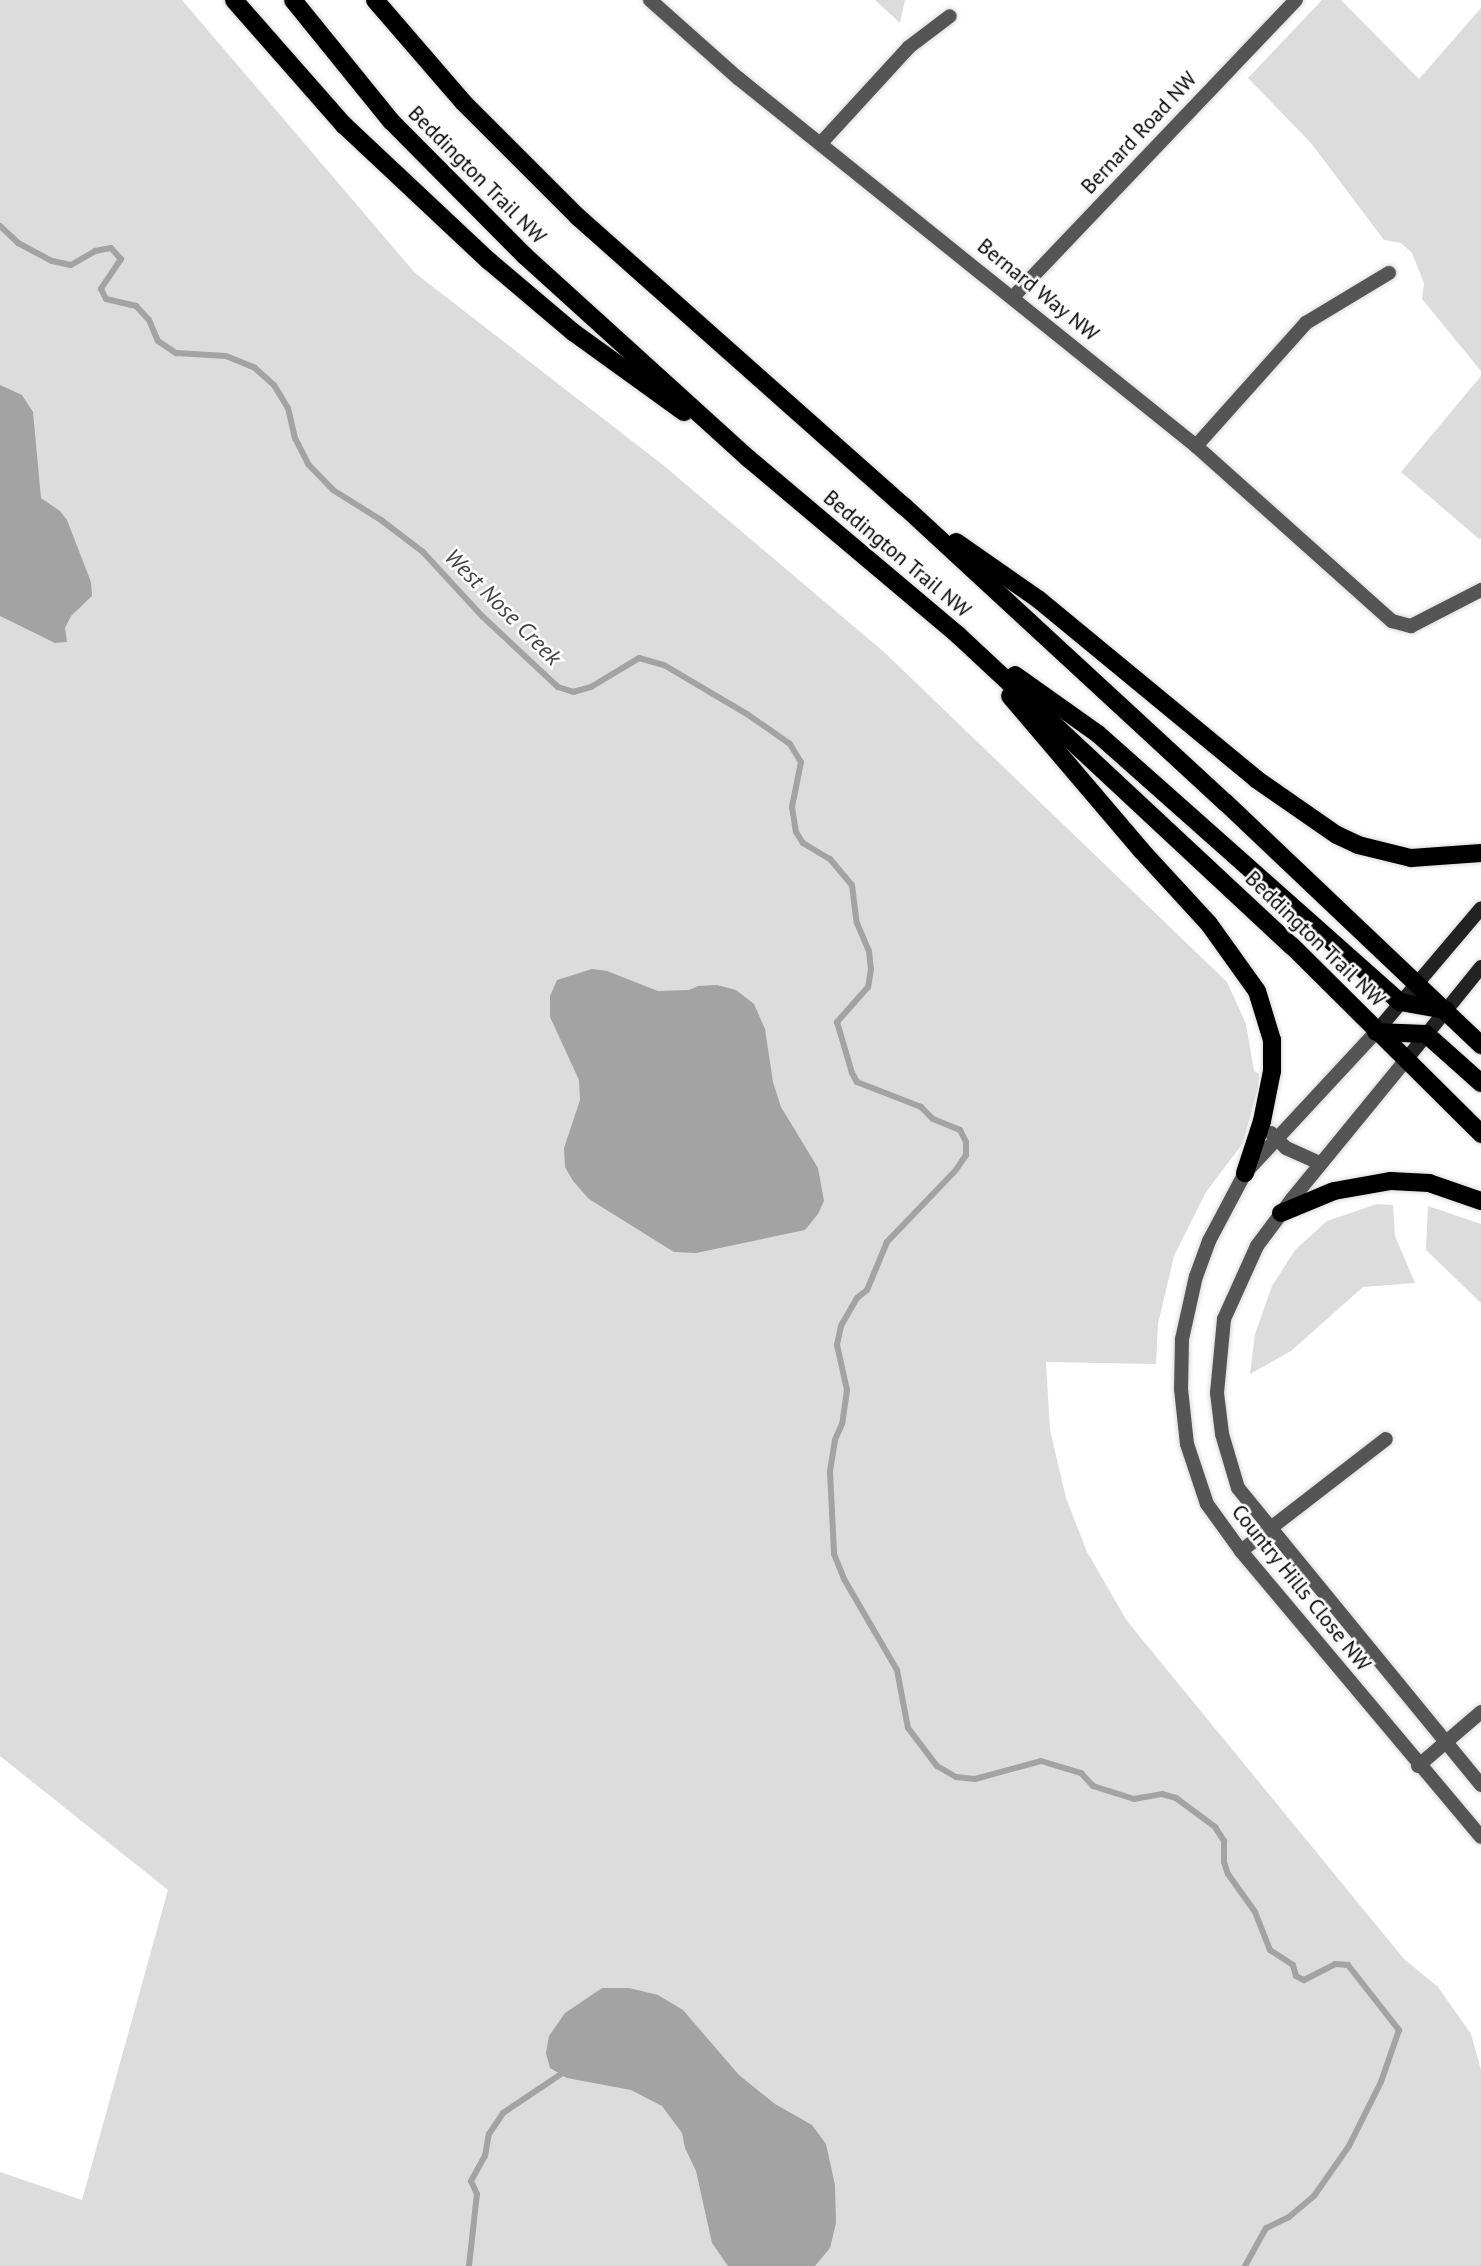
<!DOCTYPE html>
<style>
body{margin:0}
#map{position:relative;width:1481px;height:2266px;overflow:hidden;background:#fff;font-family:"PT Sans",sans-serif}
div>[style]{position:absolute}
.green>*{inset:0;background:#dcdcdc}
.water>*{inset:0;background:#a3a3a3}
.stream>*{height:6px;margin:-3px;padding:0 3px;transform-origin:3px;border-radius:3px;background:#a3a3a3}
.roads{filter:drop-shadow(0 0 2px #dbdbdb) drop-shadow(0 0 2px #dbdbdb)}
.minor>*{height:14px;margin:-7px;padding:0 7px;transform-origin:7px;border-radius:7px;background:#555}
.secondary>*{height:14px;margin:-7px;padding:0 7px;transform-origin:7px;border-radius:7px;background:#222}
.primary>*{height:18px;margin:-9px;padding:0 9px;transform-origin:9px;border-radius:9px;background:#000}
span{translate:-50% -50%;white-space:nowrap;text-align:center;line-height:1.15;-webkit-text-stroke:5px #fff;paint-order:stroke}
.street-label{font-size:21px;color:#000}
.water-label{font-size:23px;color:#444;font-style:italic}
</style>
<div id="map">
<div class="green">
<div style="clip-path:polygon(0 0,182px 0,415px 273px,663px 465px,884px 652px,1227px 982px,1246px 1024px,1254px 1071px,1259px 1074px,1258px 1087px,1243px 1143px,1206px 1192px,1174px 1256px,1158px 1324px,1156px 1364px,1046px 1362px,1050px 1430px,1066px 1498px,1087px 1552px,1127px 1621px,1404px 1959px,1438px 1987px,1471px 2034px,1481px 2070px,1481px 2266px,0 2266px,0 2172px,82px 2200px,168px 1890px,0 1756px)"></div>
<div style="clip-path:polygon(875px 0,905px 0,900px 23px)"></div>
<div style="clip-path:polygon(1322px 0,1341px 0,1419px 79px,1481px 8px,1481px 371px,1422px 299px,1424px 283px,1412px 253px,1401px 243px,1384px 240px,1311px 143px,1248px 78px)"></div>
<div style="clip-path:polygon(1481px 376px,1481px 538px,1479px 539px,1401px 472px)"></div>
<div style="clip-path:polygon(1377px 1204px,1393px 1205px,1395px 1236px,1415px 1283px,1363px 1287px,1291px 1351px,1250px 1374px,1255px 1334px,1272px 1286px,1295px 1250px,1327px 1221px)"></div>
<div style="clip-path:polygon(1428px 1206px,1481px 1224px,1481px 1303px,1426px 1250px)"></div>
</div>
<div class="water">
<div style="clip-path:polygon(0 385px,22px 395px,33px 412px,41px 498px,60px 511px,67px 520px,91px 582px,92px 596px,71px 616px,65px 628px,67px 642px,55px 643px,0 616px)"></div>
<div style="clip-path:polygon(592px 969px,607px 971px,658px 991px,689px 990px,698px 986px,717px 985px,736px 990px,754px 1004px,765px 1029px,773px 1082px,781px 1107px,818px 1168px,824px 1201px,818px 1214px,805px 1230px,696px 1253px,674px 1252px,589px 1199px,573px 1181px,565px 1167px,564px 1148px,580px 1100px,579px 1080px,550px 1017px,550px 996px,557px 980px)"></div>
<div style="clip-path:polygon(602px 1988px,629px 1988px,658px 1995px,683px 2010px,739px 2075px,775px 2104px,812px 2125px,826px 2144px,835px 2185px,836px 2223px,830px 2248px,815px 2266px,728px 2266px,712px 2243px,696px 2171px,685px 2148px,682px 2133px,662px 2106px,631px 2090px,567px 2078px,550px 2068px,546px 2053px,549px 2036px,565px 2013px)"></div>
</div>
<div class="stream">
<div style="left:0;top:226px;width:25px;rotate:43deg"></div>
<div style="left:18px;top:243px;width:38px;rotate:28deg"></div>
<div style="left:52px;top:261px;width:19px;rotate:12deg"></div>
<div style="left:71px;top:265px;width:28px;rotate:-30deg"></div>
<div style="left:95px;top:251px;width:16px;rotate:-11deg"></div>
<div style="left:111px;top:248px;width:15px;rotate:48deg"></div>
<div style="left:121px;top:259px;width:36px;rotate:124deg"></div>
<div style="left:101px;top:289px;width:11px;rotate:63deg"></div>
<div style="left:106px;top:299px;width:31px;rotate:13deg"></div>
<div style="left:136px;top:306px;width:19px;rotate:47deg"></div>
<div style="left:149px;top:320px;width:23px;rotate:67deg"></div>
<div style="left:158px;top:341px;width:22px;rotate:34deg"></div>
<div style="left:176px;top:353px;width:50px;rotate:3.4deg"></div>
<div style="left:226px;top:356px;width:31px;rotate:22deg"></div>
<div style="left:255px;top:368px;width:25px;rotate:42deg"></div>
<div style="left:274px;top:385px;width:27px;rotate:59deg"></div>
<div style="left:288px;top:408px;width:31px;rotate:77deg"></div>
<div style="left:295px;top:438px;width:29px;rotate:63deg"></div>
<div style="left:308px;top:464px;width:36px;rotate:46deg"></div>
<div style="left:333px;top:490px;width:57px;rotate:32deg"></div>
<div style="left:381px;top:520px;width:53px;rotate:37.3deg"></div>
<div style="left:423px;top:552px;width:87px;rotate:47.3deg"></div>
<div style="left:482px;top:616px;width:104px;rotate:43.1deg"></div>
<div style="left:558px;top:687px;width:16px;rotate:18deg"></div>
<div style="left:573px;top:692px;width:19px;rotate:-16deg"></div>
<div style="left:591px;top:687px;width:56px;rotate:-31.1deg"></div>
<div style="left:639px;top:658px;width:26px;rotate:16deg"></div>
<div style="left:664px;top:665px;width:96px;rotate:30.6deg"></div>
<div style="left:747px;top:714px;width:52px;rotate:34.9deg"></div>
<div style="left:790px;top:744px;width:21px;rotate:59deg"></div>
<div style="left:801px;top:762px;width:46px;rotate:101.3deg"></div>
<div style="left:792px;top:807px;width:25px;rotate:81deg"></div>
<div style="left:796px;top:832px;width:13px;rotate:58deg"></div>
<div style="left:803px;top:843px;width:31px;rotate:31deg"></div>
<div style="left:830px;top:859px;width:34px;rotate:50deg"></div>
<div style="left:852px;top:885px;width:38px;rotate:83deg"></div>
<div style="left:857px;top:923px;width:30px;rotate:67deg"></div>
<div style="left:869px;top:951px;width:18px;rotate:84deg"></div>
<div style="left:871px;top:969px;width:18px;rotate:99deg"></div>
<div style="left:868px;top:987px;width:47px;rotate:131.5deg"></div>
<div style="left:837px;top:1022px;width:53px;rotate:73.6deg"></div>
<div style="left:852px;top:1073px;width:10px;rotate:61deg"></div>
<div style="left:857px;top:1082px;width:69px;rotate:21.3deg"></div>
<div style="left:921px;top:1107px;width:17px;rotate:45deg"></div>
<div style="left:933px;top:1119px;width:29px;rotate:22deg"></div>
<div style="left:960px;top:1130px;width:13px;rotate:63deg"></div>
<div style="left:966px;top:1142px;width:13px;rotate:90deg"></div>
<div style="left:966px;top:1155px;width:18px;rotate:124deg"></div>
<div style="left:956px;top:1170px;width:100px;rotate:133.8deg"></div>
<div style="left:887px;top:1242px;width:52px;rotate:112.6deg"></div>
<div style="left:867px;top:1290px;width:13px;rotate:141deg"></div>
<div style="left:857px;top:1298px;width:32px;rotate:120deg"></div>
<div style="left:841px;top:1326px;width:19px;rotate:102deg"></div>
<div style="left:837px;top:1345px;width:46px;rotate:77.5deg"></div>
<div style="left:847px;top:1390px;width:34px;rotate:98deg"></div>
<div style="left:842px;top:1424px;width:17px;rotate:114deg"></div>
<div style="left:835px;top:1440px;width:31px;rotate:99deg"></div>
<div style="left:830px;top:1471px;width:83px;rotate:87.2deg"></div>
<div style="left:834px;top:1554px;width:27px;rotate:68deg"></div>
<div style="left:844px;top:1579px;width:105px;rotate:59.8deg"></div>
<div style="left:897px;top:1670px;width:59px;rotate:79.3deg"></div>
<div style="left:908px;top:1728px;width:48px;rotate:52.7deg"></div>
<div style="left:937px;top:1766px;width:22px;rotate:30deg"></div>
<div style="left:956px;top:1777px;width:19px;rotate:6deg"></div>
<div style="left:975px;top:1779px;width:68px;rotate:-15.3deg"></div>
<div style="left:1041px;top:1761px;width:42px;rotate:16.7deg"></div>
<div style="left:1081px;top:1773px;width:18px;rotate:47deg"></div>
<div style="left:1093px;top:1786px;width:43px;rotate:17.6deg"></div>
<div style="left:1134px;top:1799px;width:28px;rotate:-10deg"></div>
<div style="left:1162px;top:1794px;width:15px;rotate:16deg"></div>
<div style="left:1176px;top:1798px;width:49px;rotate:36.6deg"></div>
<div style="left:1215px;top:1827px;width:17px;rotate:57deg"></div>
<div style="left:1224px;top:1841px;width:21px;rotate:90deg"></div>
<div style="left:1224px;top:1862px;width:13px;rotate:72deg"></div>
<div style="left:1228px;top:1874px;width:47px;rotate:54.6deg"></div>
<div style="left:1255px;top:1912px;width:41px;rotate:68.5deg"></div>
<div style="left:1270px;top:1950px;width:27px;rotate:33deg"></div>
<div style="left:1293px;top:1965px;width:11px;rotate:75deg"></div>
<div style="left:1296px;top:1976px;width:9px;rotate:27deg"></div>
<div style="left:1304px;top:1980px;width:35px;rotate:-27deg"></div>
<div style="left:1335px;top:1964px;width:13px;rotate:4deg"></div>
<div style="left:1348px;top:1965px;width:83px;rotate:51.9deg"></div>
<div style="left:1399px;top:2030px;width:55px;rotate:109.1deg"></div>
<div style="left:1381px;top:2082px;width:72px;rotate:116.6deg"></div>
<div style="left:1349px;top:2146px;width:61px;rotate:125deg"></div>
<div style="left:1314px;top:2196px;width:33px;rotate:140deg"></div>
<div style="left:1289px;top:2217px;width:25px;rotate:154deg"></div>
<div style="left:1266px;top:2228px;width:43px;rotate:118.9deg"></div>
<div style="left:469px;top:2266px;width:72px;rotate:-83.7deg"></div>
<div style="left:477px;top:2194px;width:14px;rotate:-115deg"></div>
<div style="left:471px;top:2181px;width:29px;rotate:-61deg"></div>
<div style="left:485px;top:2156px;width:22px;rotate:-80deg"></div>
<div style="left:489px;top:2134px;width:25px;rotate:-56deg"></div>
<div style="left:503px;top:2113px;width:70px;rotate:-33.9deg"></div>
</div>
<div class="roads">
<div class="minor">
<div style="left:650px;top:0;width:118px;rotate:41.6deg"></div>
<div style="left:738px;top:78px;width:588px;rotate:38.78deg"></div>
<div style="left:1196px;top:446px;width:263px;rotate:41.8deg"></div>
<div style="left:1392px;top:621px;width:20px;rotate:15deg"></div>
<div style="left:1411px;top:626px;width:79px;rotate:-27.2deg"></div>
<div style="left:821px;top:143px;width:130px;rotate:-47.5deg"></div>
<div style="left:909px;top:47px;width:51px;rotate:-37.1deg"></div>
<div style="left:1014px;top:296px;width:409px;rotate:-46.4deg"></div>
<div style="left:1196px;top:446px;width:165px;rotate:-48.2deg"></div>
<div style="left:1306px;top:323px;width:97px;rotate:-31.1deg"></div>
<div style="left:1376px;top:1032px;width:192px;rotate:132.9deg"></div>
<div style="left:1245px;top:1173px;width:77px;rotate:117.9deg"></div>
<div style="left:1209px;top:1241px;width:37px;rotate:110deg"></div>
<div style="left:1196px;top:1276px;width:65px;rotate:102.5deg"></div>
<div style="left:1182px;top:1339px;width:50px;rotate:91.1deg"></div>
<div style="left:1181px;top:1389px;width:55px;rotate:83.8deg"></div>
<div style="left:1187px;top:1444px;width:63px;rotate:71.6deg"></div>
<div style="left:1207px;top:1504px;width:58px;rotate:54.1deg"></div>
<div style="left:1241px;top:1551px;width:373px;rotate:50deg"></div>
<div style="left:1405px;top:1061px;width:178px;rotate:129.3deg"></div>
<div style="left:1292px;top:1199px;width:59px;rotate:126.7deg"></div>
<div style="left:1257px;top:1246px;width:80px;rotate:114.3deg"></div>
<div style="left:1224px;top:1319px;width:74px;rotate:95.4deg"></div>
<div style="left:1217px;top:1393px;width:41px;rotate:83deg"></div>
<div style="left:1222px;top:1434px;width:56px;rotate:73.5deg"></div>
<div style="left:1238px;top:1488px;width:384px;rotate:50.7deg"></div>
<div style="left:1271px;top:1133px;width:21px;rotate:45deg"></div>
<div style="left:1286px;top:1148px;width:37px;rotate:24deg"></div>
<div style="left:1241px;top:1551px;width:183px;rotate:-37.7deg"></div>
<div style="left:1418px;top:1766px;width:83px;rotate:-40.6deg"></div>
</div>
<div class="secondary">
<div style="left:1376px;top:1032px;width:162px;rotate:-49.7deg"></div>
<div style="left:1405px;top:1061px;width:121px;rotate:-51deg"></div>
</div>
<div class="primary">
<div style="left:234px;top:0;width:167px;rotate:48.7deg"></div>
<div style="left:344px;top:125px;width:199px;rotate:43.2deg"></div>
<div style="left:489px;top:261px;width:110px;rotate:40.2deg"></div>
<div style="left:573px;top:332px;width:137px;rotate:35.8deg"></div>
<div style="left:293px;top:0;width:156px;rotate:51deg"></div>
<div style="left:391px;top:121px;width:190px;rotate:45.2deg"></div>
<div style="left:525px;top:256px;width:302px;rotate:42.2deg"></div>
<div style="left:749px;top:459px;width:273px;rotate:40.1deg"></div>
<div style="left:958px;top:635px;width:456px;rotate:43deg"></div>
<div style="left:1292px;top:946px;width:267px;rotate:44.8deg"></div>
<div style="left:375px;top:0;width:135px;rotate:49.2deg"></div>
<div style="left:463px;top:102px;width:163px;rotate:45deg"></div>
<div style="left:578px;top:217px;width:436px;rotate:41.6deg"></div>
<div style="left:904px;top:506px;width:438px;rotate:42.7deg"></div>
<div style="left:1226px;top:803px;width:352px;rotate:43.5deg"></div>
<div style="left:956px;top:542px;width:100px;rotate:34.8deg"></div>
<div style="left:1038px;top:599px;width:283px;rotate:39.5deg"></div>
<div style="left:1256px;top:779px;width:98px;rotate:34.7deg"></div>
<div style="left:1337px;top:835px;width:23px;rotate:25deg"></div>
<div style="left:1358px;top:845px;width:55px;rotate:13.8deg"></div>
<div style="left:1411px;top:858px;width:70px;rotate:-4.1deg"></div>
<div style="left:1015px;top:675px;width:102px;rotate:35.4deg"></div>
<div style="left:1098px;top:734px;width:404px;rotate:41.6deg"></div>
<div style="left:1400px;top:1002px;width:47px;rotate:9.9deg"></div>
<div style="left:1010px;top:696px;width:202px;rotate:49.6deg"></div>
<div style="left:1141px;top:850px;width:100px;rotate:47.4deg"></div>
<div style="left:1209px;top:924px;width:82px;rotate:54.4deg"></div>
<div style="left:1257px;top:991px;width:51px;rotate:73deg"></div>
<div style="left:1272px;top:1040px;width:31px;rotate:90deg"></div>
<div style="left:1272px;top:1071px;width:51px;rotate:101.3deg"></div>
<div style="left:1262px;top:1121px;width:55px;rotate:108.1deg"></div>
<div style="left:1376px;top:1032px;width:50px;rotate:2.3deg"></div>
<div style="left:1426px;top:1034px;width:74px;rotate:41.7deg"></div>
<div style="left:1281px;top:1213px;width:57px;rotate:-22.5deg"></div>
<div style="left:1334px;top:1191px;width:58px;rotate:-10deg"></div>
<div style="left:1391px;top:1181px;width:38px;rotate:3deg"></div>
<div style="left:1429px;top:1183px;width:55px;rotate:19.1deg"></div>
</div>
</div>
<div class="street-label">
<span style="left:1139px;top:133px;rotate:-47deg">Bernard Road NW</span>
<span style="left:477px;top:175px;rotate:45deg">Beddington Trail NW</span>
<span style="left:1038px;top:290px;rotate:39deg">Bernard Way NW</span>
<span style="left:897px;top:554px;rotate:40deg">Beddington Trail NW</span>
<span style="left:1315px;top:939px;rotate:44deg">Beddington Trail NW</span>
<span style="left:1301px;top:1588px;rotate:51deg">Country Hills Close NW</span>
</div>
<div class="water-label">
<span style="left:503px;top:607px;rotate:45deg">West Nose Creek</span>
</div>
</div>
